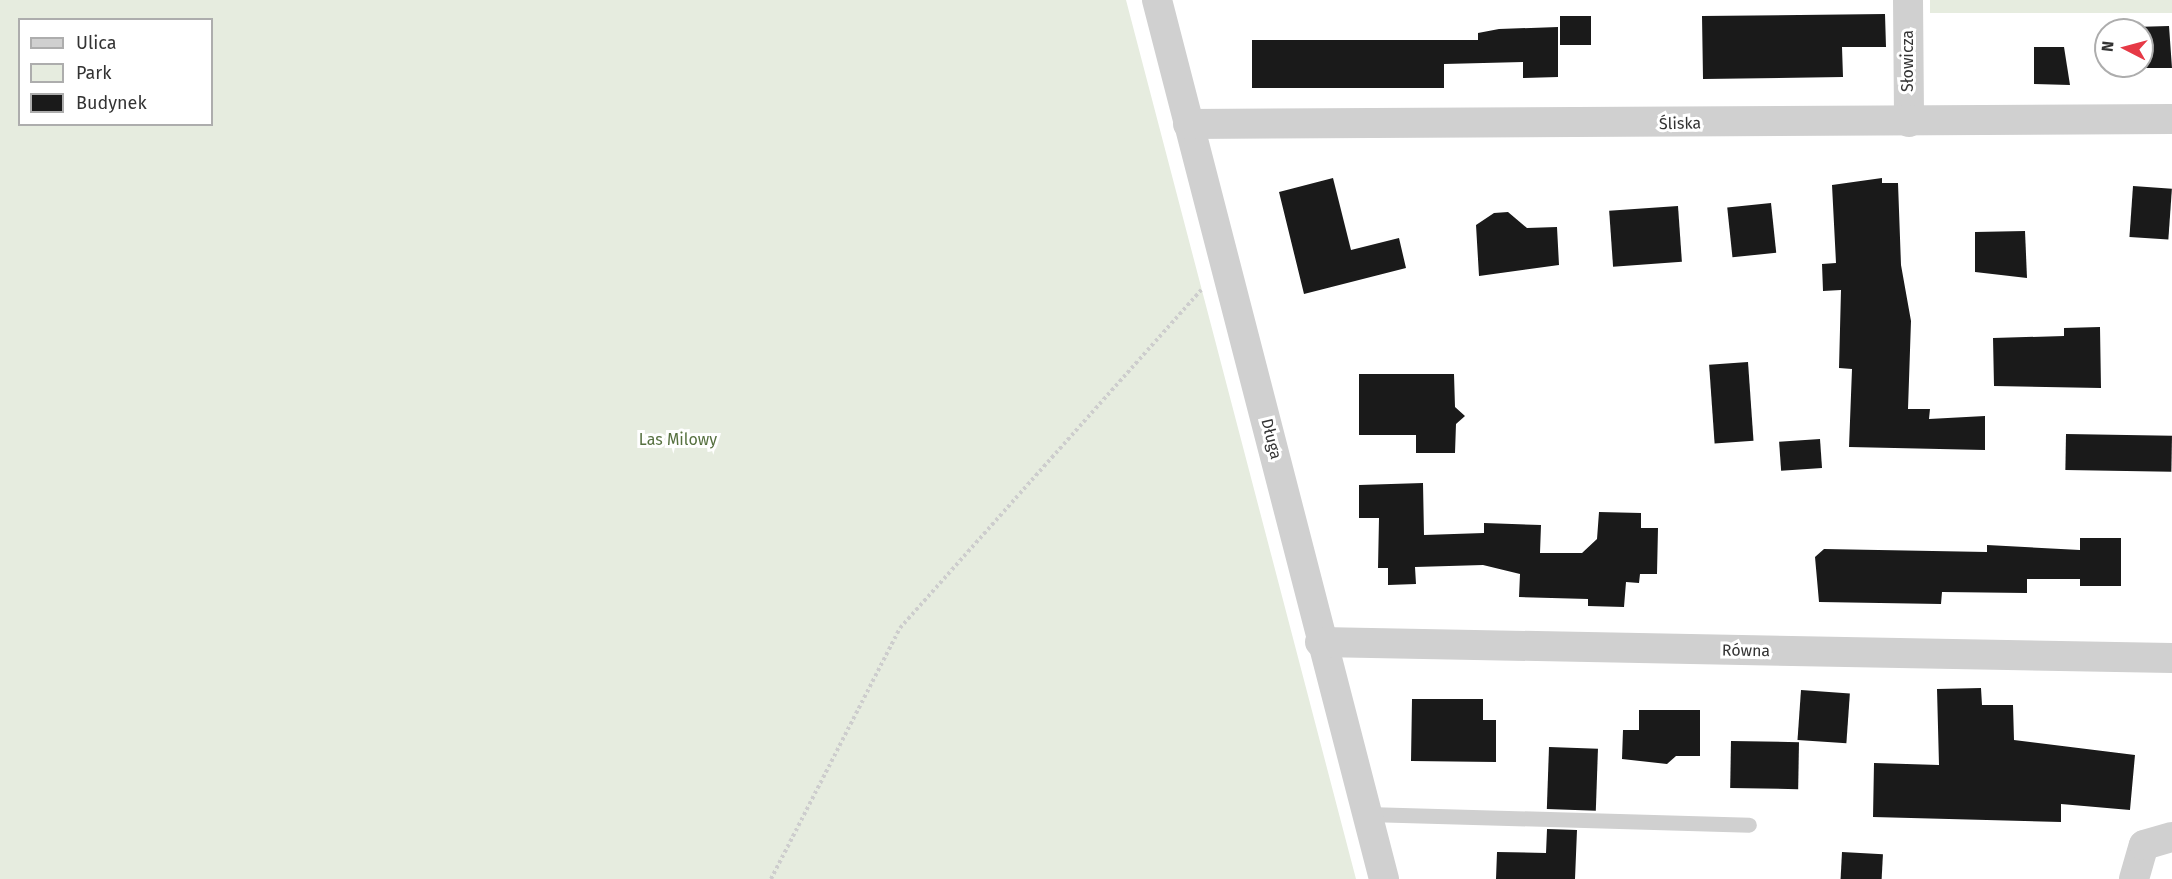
<!DOCTYPE html>
<meta charset="utf-8">
<style>
body{margin:0}
#map{position:relative;width:2172px;height:879px;overflow:hidden;background:#fff;font-family:"Fira Sans",sans-serif}
div>[style]{position:absolute}
.green>*{inset:0;background:#e6ecdf;transform-origin:0 0}
.building>*{inset:0;background:#1a1a1a;transform-origin:0 0}
.path>*{height:4px;margin-top:-2px;transform-origin:0;background:repeating-linear-gradient(90deg,#cdcdcd 0 3px,transparent 0 6px)}
.lane>*{height:15px;margin:-7.5px;padding:0 7.5px;transform-origin:7.5px;border-radius:7.5px;background:#d0d0d0}
.street>*{height:30px;margin:-15px;padding:0 15px;transform-origin:15px;border-radius:15px;background:#d0d0d0}
span{translate:-50% -50%;white-space:nowrap;text-align:center;line-height:1.15;-webkit-text-stroke:6px #fff;paint-order:stroke}
.street-label{font-size:16px;color:#333}
.park-label{font-size:16px;color:#56703f}
.legend{position:absolute;left:18px;top:18px;width:195px;height:108px;box-sizing:border-box;background:#fff;border:2px solid #adadad;margin:0;padding:8px 10px;list-style:none;font-size:18px;color:#333}
.legend li{display:flex;align-items:center;gap:12px;height:30px}
.legend b{width:30px;border:2px solid #adadad}
.north{position:absolute;left:2094px;top:18px;width:60px;height:60px;box-sizing:border-box;background:#fff;border:2px solid #adadad;border-radius:50%;rotate:276deg;font-size:16px;font-weight:700;line-height:24px;text-align:center;color:#333}
.north::after{content:'';display:block;margin:auto;width:21px;height:27px;background:#e63946;clip-path:polygon(50% 0,100% 100%,50% 72%,0 100%)}
</style>
<div id="map">
<div class="green">
<div style="clip-path:polygon(evenodd,0 0,1126px 0,1356px 879px,0 879px,0 0,20px 20px,212px 20px,212px 124px,20px 124px,20px 20px)"></div>
<div style="left:1930px;top:0;width:242px;height:13px"></div>
</div>
<div class="building">
<div style="clip-path:polygon(1885px 14px,1886px 47px,1842px 47px,1843px 77px,1703px 79px,1702px 16px)"></div>
<div style="left:1560px;top:16px;width:31px;height:29px"></div>
<div style="clip-path:polygon(2169px 26px,2172px 68px,2134px 68px,2142px 66px,2142px 30px,2134px 27px)"></div>
<div style="clip-path:polygon(1558px 27px,1558px 77px,1523px 78px,1523px 62px,1444px 64px,1444px 88px,1252px 88px,1252px 40px,1478px 40px,1478px 33px,1499px 29px)"></div>
<div style="clip-path:polygon(2034px 47px,2064px 47px,2070px 85px,2034px 84px)"></div>
<div style="clip-path:polygon(1333px 178px,1351px 250px,1399px 238px,1406px 268px,1304px 294px,1279px 192px)"></div>
<div style="clip-path:polygon(1882px 178px,1882px 183px,1898px 183px,1901px 265px,1911px 321px,1908px 409px,1930px 409px,1929px 419px,1985px 416px,1985px 450px,1849px 447px,1852px 369px,1839px 368px,1841px 290px,1823px 291px,1822px 264px,1836px 263px,1832px 185px)"></div>
<div style="left:2133px;top:186px;width:39px;height:51px;rotate:4deg"></div>
<div style="left:1771px;top:203px;width:50px;height:44px;rotate:84deg"></div>
<div style="left:1678px;top:206px;width:56px;height:69px;rotate:86deg"></div>
<div style="clip-path:polygon(1508px 212px,1527px 228px,1557px 227px,1559px 265px,1479px 276px,1476px 225px,1494px 213px)"></div>
<div style="clip-path:polygon(2025px 231px,2027px 278px,1975px 272px,1975px 232px)"></div>
<div style="clip-path:polygon(2100px 327px,2101px 388px,1994px 386px,1993px 338px,2064px 336px,2064px 328px)"></div>
<div style="left:1748px;top:362px;width:79px;height:39px;rotate:86deg"></div>
<div style="clip-path:polygon(1359px 374px,1454px 374px,1455px 407px,1465px 416px,1456px 424px,1455px 453px,1416px 453px,1416px 435px,1359px 435px)"></div>
<div style="left:2066px;top:434px;width:106px;height:36px;rotate:1deg"></div>
<div style="left:1820px;top:439px;width:29px;height:41px;rotate:86deg"></div>
<div style="clip-path:polygon(1423px 483px,1424px 535px,1484px 533px,1484px 523px,1541px 525px,1540px 553px,1582px 553px,1597px 539px,1599px 512px,1641px 513px,1641px 528px,1658px 528px,1657px 574px,1640px 574px,1639px 583px,1626px 582px,1624px 607px,1588px 606px,1588px 599px,1519px 597px,1520px 574px,1483px 565px,1415px 567px,1416px 584px,1388px 585px,1388px 568px,1378px 568px,1379px 518px,1359px 518px,1359px 485px)"></div>
<div style="clip-path:polygon(2080px 538px,2121px 538px,2121px 586px,2080px 586px,2080px 579px,2027px 579px,2027px 593px,1942px 592px,1941px 604px,1819px 602px,1815px 557px,1824px 549px,1987px 552px,1987px 545px,2080px 550px)"></div>
<div style="clip-path:polygon(1981px 688px,1982px 705px,2013px 705px,2014px 740px,2135px 755px,2130px 810px,2061px 804px,2061px 822px,1873px 817px,1874px 763px,1939px 765px,1937px 689px)"></div>
<div style="left:1801px;top:690px;width:49px;height:50px;rotate:4deg"></div>
<div style="clip-path:polygon(1412px 699px,1483px 699px,1483px 720px,1496px 720px,1496px 762px,1411px 761px)"></div>
<div style="clip-path:polygon(1639px 710px,1700px 710px,1700px 756px,1676px 756px,1667px 764px,1622px 759px,1623px 730px,1639px 730px)"></div>
<div style="left:1731px;top:741px;width:68px;height:47px;rotate:1deg"></div>
<div style="left:1549px;top:747px;width:49px;height:62px;rotate:2deg"></div>
<div style="clip-path:polygon(1547px 829px,1577px 830px,1575px 879px,1496px 879px,1497px 852px,1546px 853px)"></div>
<div style="left:1842px;top:852px;width:41px;height:27px;rotate:3deg"></div>
</div>
<div class="path">
<div style="left:771px;top:879px;width:282px;rotate:-62.8deg"></div>
<div style="left:900px;top:628px;width:453px;rotate:-48.3deg"></div>
</div>
<div class="lane">
<div style="left:1367px;top:814px;width:382px;rotate:1.6deg"></div>
</div>
<div class="street">
<div style="left:1157px;top:0;width:908px;rotate:75.52deg"></div>
<div style="left:1908px;top:0;width:122px;rotate:89.5deg"></div>
<div style="left:1188px;top:124px;width:984px;rotate:-0.29deg"></div>
<div style="left:1320px;top:642px;width:852px;rotate:1.08deg"></div>
<div style="left:2134px;top:879px;width:35px;rotate:-74deg"></div>
<div style="left:2144px;top:845px;width:29px;rotate:-16deg"></div>
</div>
<div class="street-label">
<span style="left:1908px;top:61px;rotate:-90deg">Słowicza</span>
<span style="left:1680px;top:124px;rotate:-1deg">Śliska</span>
<span style="left:1271px;top:439px;rotate:76deg">Długa</span>
<span style="left:1746px;top:651px;rotate:1deg">Równa</span>
</div>
<div class="park-label">
<span style="left:678px;top:440px">Las Milowy</span>
</div>
<ul class="legend">
<li><b style="height:8px;background:#d0d0d0"></b>Ulica</li>
<li><b style="height:16px;background:#e6ecdf"></b>Park</li>
<li><b style="height:16px;background:#1a1a1a"></b>Budynek</li>
</ul>
<div class="north">N</div>
</div>
